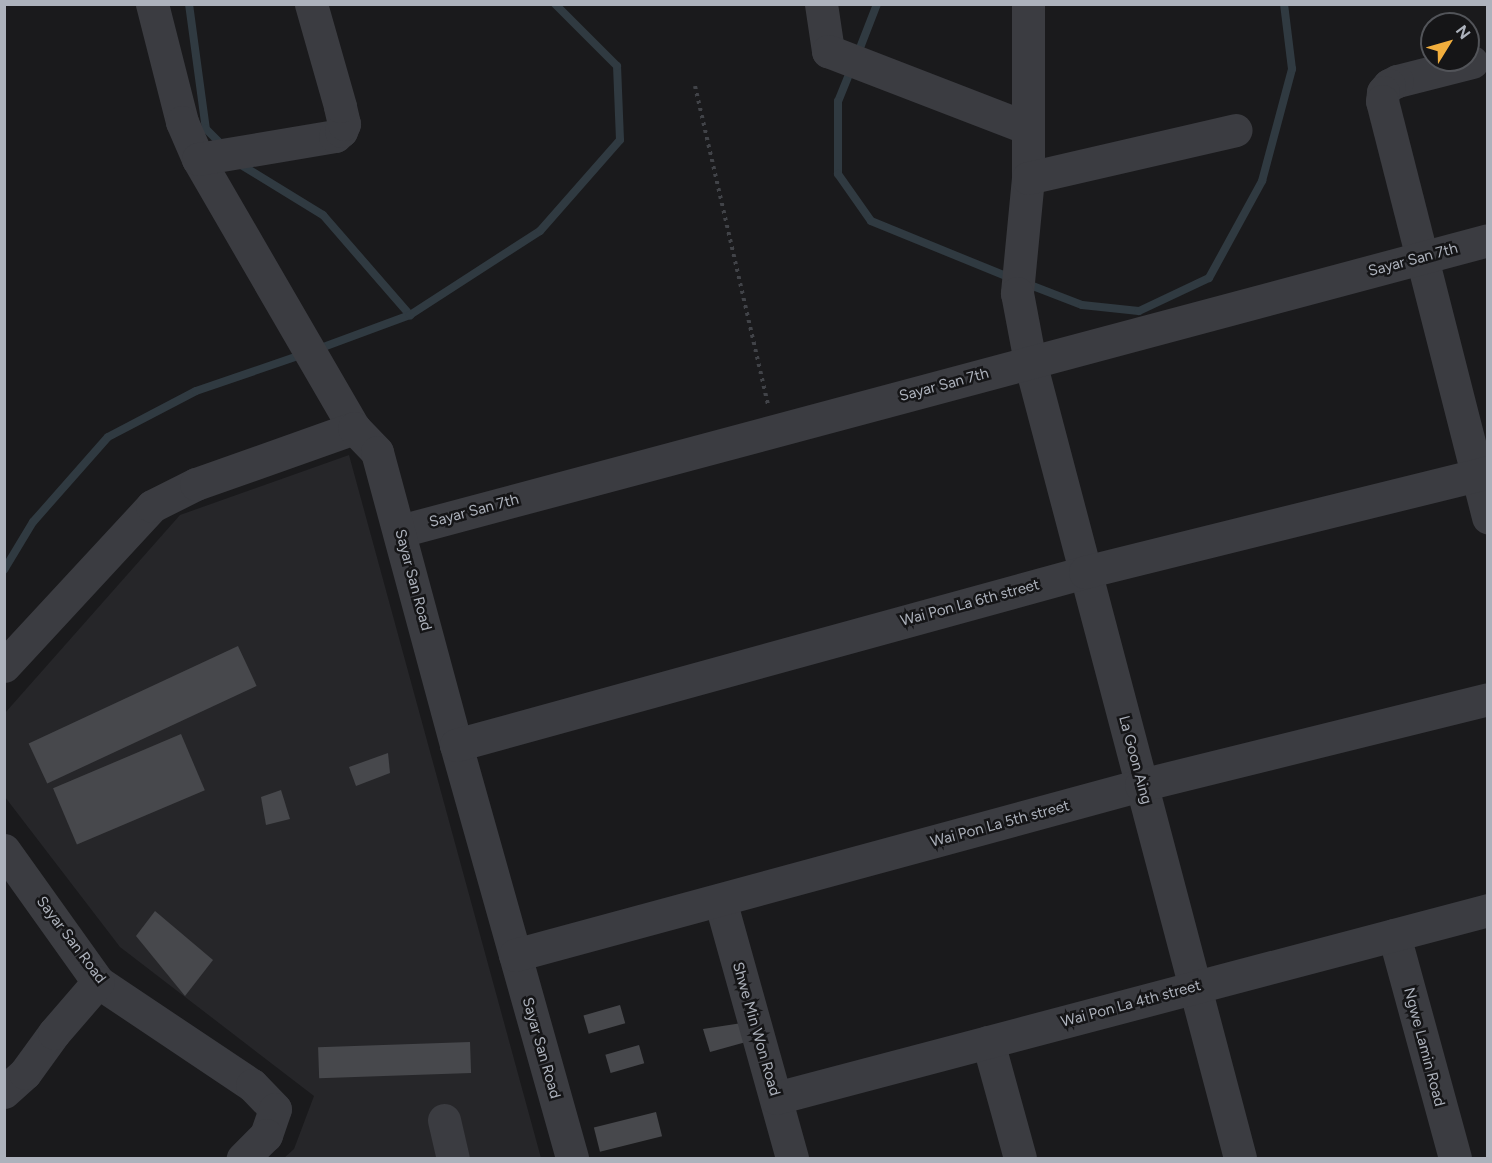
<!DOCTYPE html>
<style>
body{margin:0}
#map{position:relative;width:1492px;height:1163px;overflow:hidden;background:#1a1a1c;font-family:Figtree,sans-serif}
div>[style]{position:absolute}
.built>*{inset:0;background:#262629}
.stream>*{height:8px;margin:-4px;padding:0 4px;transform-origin:4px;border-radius:4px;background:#303a41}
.building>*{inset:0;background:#47484c;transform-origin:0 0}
.path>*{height:4px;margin-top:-2px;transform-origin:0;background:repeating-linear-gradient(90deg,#414348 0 3px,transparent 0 7.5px)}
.minor>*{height:33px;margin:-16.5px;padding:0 16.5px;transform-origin:16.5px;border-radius:16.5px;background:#3b3c41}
span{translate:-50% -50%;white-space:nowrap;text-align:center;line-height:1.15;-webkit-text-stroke:5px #151517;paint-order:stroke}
.street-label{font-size:15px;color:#adb2bc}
.frame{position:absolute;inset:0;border:6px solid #adb2bc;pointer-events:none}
.north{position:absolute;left:1420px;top:12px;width:60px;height:60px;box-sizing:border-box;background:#151517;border:2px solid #525459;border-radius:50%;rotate:53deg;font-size:16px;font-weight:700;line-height:24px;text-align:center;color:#adb2bc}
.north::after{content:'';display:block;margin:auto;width:21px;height:27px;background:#f1ae3d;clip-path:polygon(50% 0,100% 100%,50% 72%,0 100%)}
</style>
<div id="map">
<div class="built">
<div style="clip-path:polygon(349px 455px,541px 1158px,284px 1158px,294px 1149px,314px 1096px,120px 947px,5px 797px,5px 713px,180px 515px)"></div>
</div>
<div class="stream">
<div style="left:189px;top:4px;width:126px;rotate:82.3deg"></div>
<div style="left:206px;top:129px;width:23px;rotate:45deg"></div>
<div style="left:858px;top:53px;width:53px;rotate:-68.8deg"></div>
<div style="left:852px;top:67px;width:37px;rotate:112deg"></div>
<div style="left:838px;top:101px;width:73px;rotate:90deg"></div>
<div style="left:838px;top:174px;width:57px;rotate:54.9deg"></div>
<div style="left:871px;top:221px;width:151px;rotate:22.2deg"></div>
<div style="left:238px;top:163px;width:100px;rotate:31.5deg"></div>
<div style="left:323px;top:215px;width:133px;rotate:49deg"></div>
<div style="left:1025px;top:283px;width:61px;rotate:21.1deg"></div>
<div style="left:1082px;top:305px;width:57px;rotate:6deg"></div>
<div style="left:1139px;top:311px;width:77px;rotate:-25.2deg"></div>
<div style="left:1209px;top:278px;width:111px;rotate:-61.3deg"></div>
<div style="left:1262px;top:181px;width:116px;rotate:-75deg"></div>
<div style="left:1292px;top:69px;width:65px;rotate:-97deg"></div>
<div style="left:318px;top:349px;width:98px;rotate:-20.3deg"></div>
<div style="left:410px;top:315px;width:155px;rotate:-32.9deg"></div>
<div style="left:540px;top:231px;width:121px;rotate:-48.7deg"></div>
<div style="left:620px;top:140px;width:74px;rotate:-92.3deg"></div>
<div style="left:617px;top:66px;width:88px;rotate:-135deg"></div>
<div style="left:4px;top:570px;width:56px;rotate:-58.9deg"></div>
<div style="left:33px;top:522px;width:113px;rotate:-48.6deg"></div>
<div style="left:108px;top:437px;width:99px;rotate:-27.6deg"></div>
<div style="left:196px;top:391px;width:114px;rotate:-18.9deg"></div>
</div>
<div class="building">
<div style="left:238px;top:646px;width:44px;height:231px;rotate:65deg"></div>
<div style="left:181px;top:734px;width:61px;height:139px;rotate:67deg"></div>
<div style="clip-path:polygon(388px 753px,390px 773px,356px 786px,349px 767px)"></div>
<div style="clip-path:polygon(281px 790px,290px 819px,266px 825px,261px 797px)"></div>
<div style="clip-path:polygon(155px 911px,213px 960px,185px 996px,136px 936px)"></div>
<div style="left:620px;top:1005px;width:19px;height:38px;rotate:74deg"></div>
<div style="clip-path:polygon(742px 1023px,746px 1042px,710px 1052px,703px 1029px)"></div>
<div style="left:470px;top:1042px;width:31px;height:152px;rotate:88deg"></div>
<div style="left:639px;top:1045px;width:19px;height:35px;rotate:74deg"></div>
<div style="left:656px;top:1112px;width:25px;height:64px;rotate:76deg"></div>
</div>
<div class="path">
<div style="left:695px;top:86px;width:326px;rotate:77.1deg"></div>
</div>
<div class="minor">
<div style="left:152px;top:4px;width:122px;rotate:75.7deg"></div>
<div style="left:182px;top:122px;width:40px;rotate:66.6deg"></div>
<div style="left:198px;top:159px;width:311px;rotate:59.9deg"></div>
<div style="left:821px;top:4px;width:48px;rotate:81.5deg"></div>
<div style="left:828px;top:51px;width:214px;rotate:21.1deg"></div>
<div style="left:1028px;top:4px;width:174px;rotate:90deg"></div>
<div style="left:1028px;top:178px;width:116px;rotate:95.5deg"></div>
<div style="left:1017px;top:293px;width:70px;rotate:79.3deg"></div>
<div style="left:1030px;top:362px;width:823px;rotate:75.22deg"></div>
<div style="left:1472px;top:62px;width:77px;rotate:165.8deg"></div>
<div style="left:1397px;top:81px;width:9px;rotate:153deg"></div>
<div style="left:1389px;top:85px;width:9px;rotate:131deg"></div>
<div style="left:1383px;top:92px;width:9px;rotate:96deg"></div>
<div style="left:1382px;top:101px;width:430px;rotate:75.7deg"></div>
<div style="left:198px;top:159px;width:139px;rotate:-9.5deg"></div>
<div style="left:335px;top:136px;width:8px;rotate:-40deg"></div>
<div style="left:341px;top:131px;width:8px;rotate:-67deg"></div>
<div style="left:344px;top:124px;width:18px;rotate:-103deg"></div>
<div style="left:340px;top:106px;width:106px;rotate:-105.9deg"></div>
<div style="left:1028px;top:178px;width:213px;rotate:-13deg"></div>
<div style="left:400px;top:531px;width:1126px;rotate:-14.97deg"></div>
<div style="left:4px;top:666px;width:218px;rotate:-47.2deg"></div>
<div style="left:152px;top:506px;width:49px;rotate:-26.6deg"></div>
<div style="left:196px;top:484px;width:168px;rotate:-19.5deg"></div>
<div style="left:354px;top:428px;width:33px;rotate:46deg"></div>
<div style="left:377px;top:452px;width:303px;rotate:74.9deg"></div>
<div style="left:456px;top:745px;width:429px;rotate:74.3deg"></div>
<div style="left:456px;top:745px;width:652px;rotate:-15.38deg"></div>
<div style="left:1085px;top:572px;width:415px;rotate:-13.9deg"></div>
<div style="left:4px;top:850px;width:162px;rotate:54.5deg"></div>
<div style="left:98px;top:982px;width:185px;rotate:33.8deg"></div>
<div style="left:252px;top:1085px;width:33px;rotate:46deg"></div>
<div style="left:275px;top:1109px;width:28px;rotate:109deg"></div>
<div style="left:266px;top:1135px;width:33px;rotate:135deg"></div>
<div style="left:720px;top:900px;width:268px;rotate:74.4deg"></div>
<div style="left:1394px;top:935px;width:231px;rotate:74.7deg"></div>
<div style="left:515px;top:955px;width:649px;rotate:-15.19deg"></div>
<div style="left:1141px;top:785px;width:357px;rotate:-13.9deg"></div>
<div style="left:988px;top:1042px;width:120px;rotate:74.6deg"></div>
<div style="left:4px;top:1092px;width:28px;rotate:-42deg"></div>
<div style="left:25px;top:1073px;width:49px;rotate:-54.1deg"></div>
<div style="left:54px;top:1033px;width:67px;rotate:-49.2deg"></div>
<div style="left:776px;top:1098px;width:736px;rotate:-14.79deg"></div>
<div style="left:444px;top:1120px;width:39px;rotate:77deg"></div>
</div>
<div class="street-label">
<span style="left:1413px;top:260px;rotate:-15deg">Sayar San 7th</span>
<span style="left:944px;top:385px;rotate:-15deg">Sayar San 7th</span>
<span style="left:474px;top:511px;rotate:-15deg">Sayar San 7th</span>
<span style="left:413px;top:580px;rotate:75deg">Sayar San Road</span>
<span style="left:970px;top:603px;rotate:-15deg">Wai Pon La 6th street</span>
<span style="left:1135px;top:760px;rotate:75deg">La Goon Aing</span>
<span style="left:1000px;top:824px;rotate:-15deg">Wai Pon La 5th street</span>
<span style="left:71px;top:940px;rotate:53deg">Sayar San Road</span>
<span style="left:1131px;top:1004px;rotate:-15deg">Wai Pon La 4th street</span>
<span style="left:756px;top:1029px;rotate:74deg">Shwe Min Won Road</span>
<span style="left:1424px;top:1047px;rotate:75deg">Ngwe Lamin Road</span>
<span style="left:541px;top:1048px;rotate:74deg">Sayar San Road</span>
</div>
<div class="frame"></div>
<div class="north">N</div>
</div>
